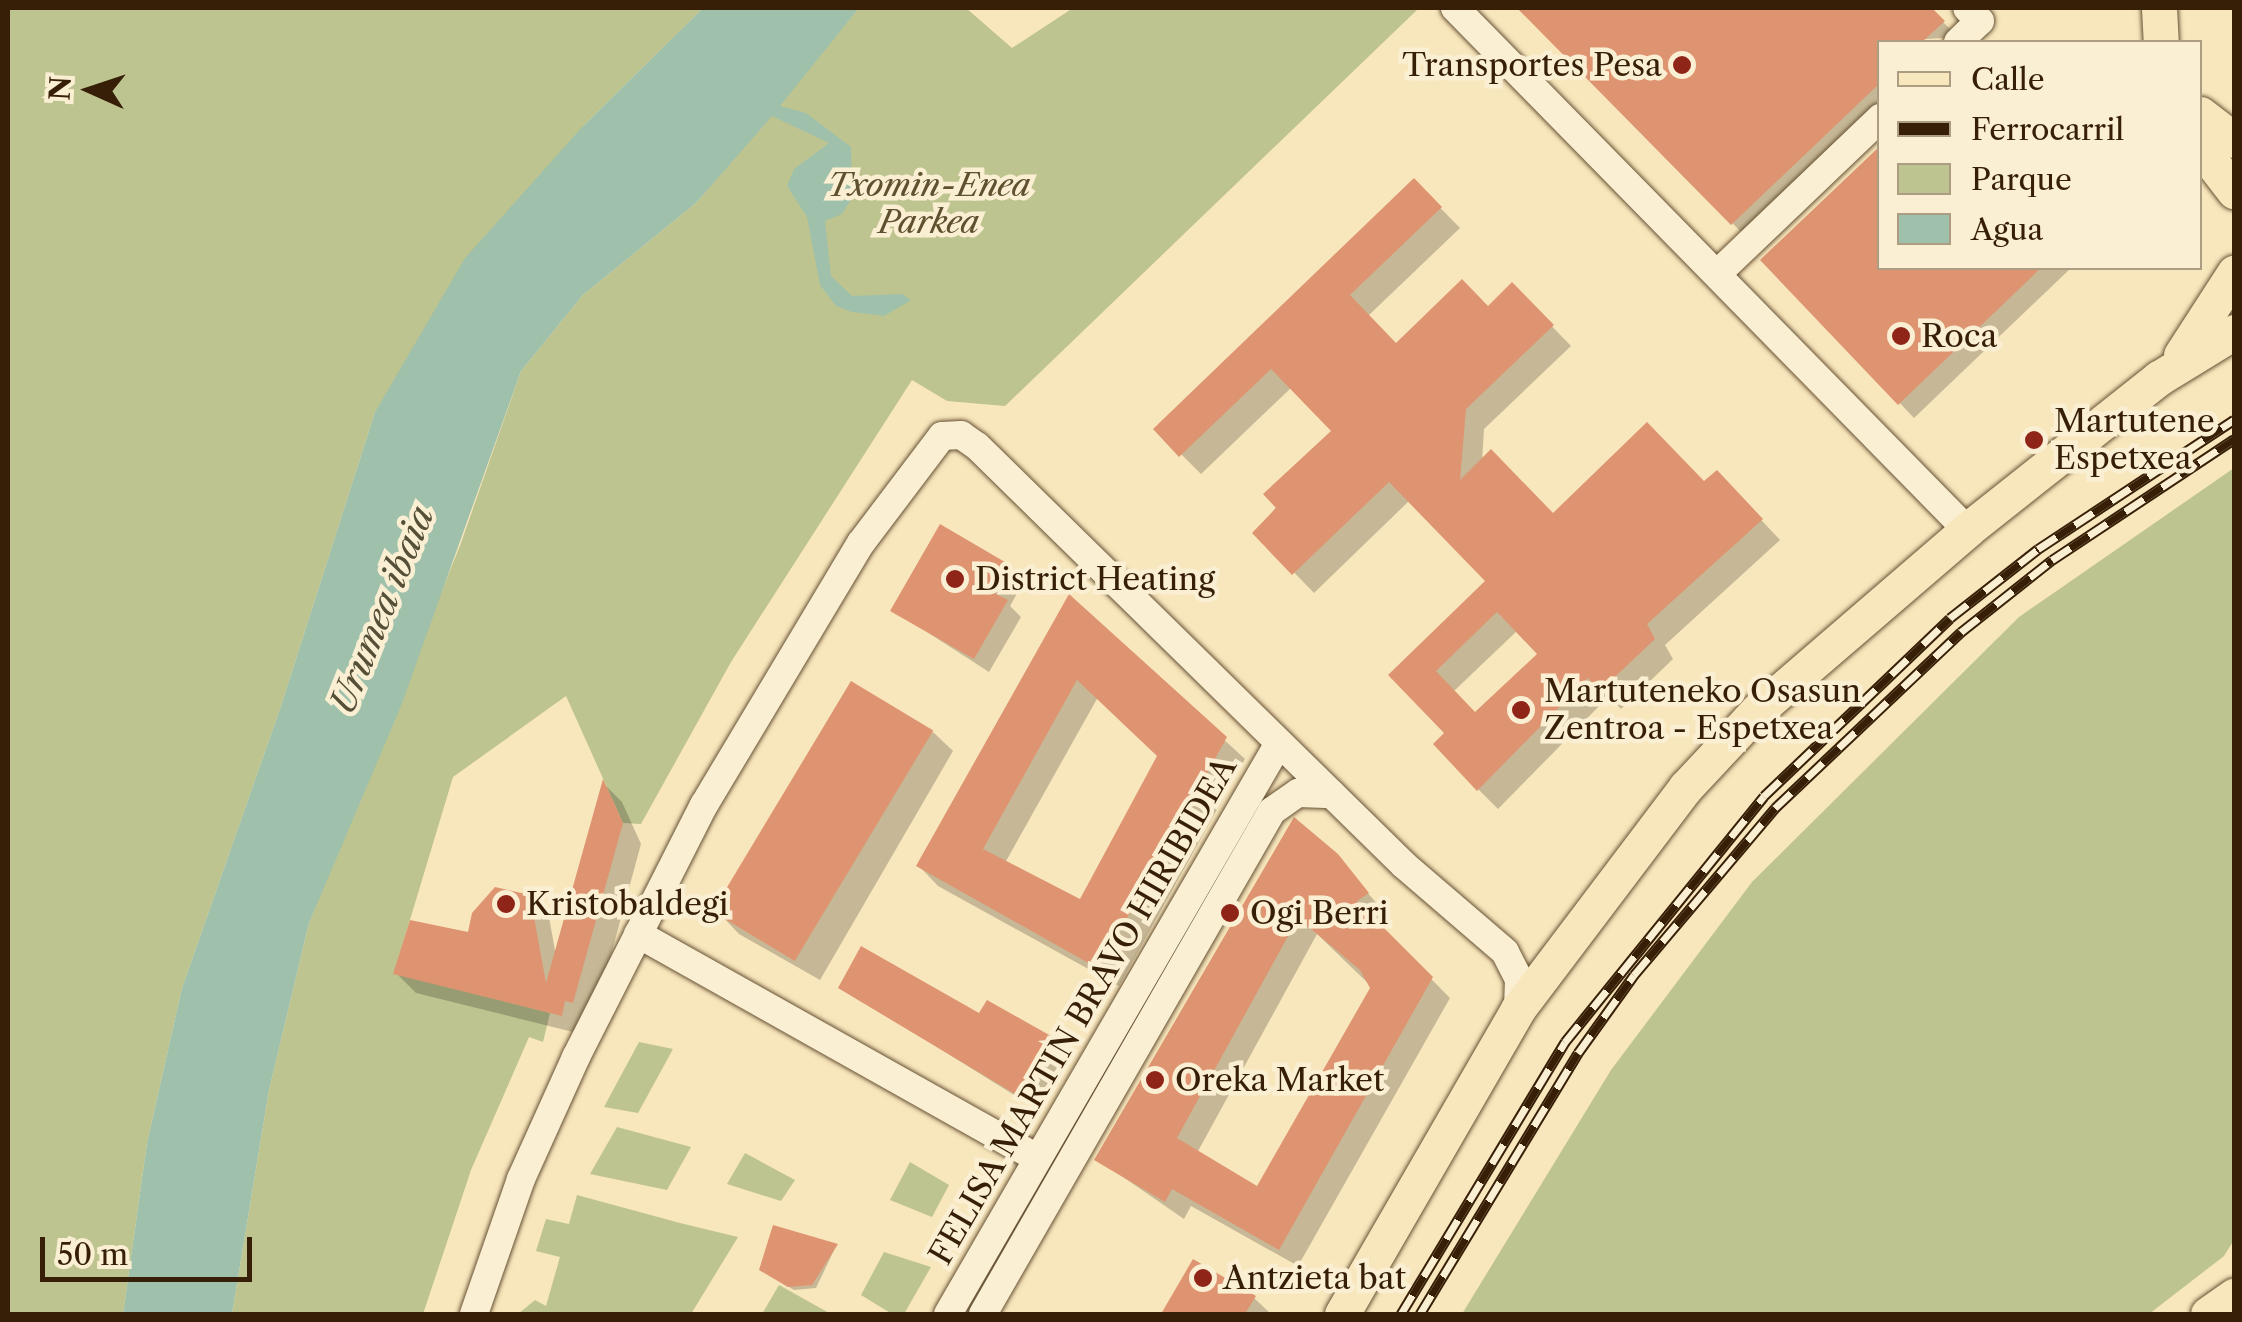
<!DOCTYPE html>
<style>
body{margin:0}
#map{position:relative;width:2242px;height:1322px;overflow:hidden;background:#f8e6bc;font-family:"Libre Caslon Text",serif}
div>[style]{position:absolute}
.green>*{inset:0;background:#bec48f}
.water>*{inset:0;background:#9fc0ab}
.shadow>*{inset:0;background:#0003}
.building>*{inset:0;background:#de9471;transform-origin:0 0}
.roads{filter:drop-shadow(0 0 2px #665134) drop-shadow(0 0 2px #665134)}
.minor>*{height:28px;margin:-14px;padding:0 14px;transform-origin:14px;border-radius:14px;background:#faefd3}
.major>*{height:35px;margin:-17.5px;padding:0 17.5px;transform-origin:17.5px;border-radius:17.5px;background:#f8e6bc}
.rail>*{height:11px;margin-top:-5.5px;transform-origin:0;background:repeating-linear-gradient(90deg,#faefd3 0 22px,#361f06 0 44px);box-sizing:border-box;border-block:2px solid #361f06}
.dots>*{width:28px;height:28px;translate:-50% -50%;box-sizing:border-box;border:5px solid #faefd3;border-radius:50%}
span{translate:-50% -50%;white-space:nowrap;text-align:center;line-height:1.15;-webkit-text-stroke:9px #faefd3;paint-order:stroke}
.poi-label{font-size:32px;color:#361f06}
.right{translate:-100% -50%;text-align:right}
.left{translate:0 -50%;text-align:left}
.park-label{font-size:32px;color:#5f512f;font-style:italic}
.street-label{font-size:32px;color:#361f06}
.water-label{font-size:35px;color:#564f38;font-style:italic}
.frame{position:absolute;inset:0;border:10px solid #361f06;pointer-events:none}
.legend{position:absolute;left:1877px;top:40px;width:325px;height:230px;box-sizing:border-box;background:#faefd3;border:2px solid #ac9c81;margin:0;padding:12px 18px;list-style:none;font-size:30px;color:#361f06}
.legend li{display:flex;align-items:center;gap:20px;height:50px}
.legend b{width:50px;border:2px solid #ac9c81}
.north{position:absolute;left:40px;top:40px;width:100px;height:100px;-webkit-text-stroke:8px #faefd3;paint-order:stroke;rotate:273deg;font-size:28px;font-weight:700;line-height:40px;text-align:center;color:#361f06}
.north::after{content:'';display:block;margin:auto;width:35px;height:45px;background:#361f06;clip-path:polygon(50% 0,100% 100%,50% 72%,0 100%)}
.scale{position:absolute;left:40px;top:1237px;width:212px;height:45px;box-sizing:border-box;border:5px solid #361f06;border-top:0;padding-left:12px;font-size:30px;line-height:35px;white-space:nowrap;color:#361f06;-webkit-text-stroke:8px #faefd3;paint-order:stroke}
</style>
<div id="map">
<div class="green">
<div style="clip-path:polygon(8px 8px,703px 8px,584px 125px,375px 412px,280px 709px,182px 988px,147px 1143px,123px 1314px,8px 1314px)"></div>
<div style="clip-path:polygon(859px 8px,966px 8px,1012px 48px,1073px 8px,1417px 10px,1005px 406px,947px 401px,912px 380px,731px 662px,641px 824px,623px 823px,566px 696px,453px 777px,394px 973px,550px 1013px,543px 1042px,529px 1037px,509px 1083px,471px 1170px,423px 1314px,232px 1314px,269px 1090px,309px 923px,461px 543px,521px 371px,583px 295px,696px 203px)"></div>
<div style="clip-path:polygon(2234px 468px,2234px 1240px,2224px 1256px,2149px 1314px,1462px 1314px,1611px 1070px,1752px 882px,2019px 617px)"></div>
<div style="clip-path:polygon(639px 1042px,673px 1049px,638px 1113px,604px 1107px)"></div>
<div style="clip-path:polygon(617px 1127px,691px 1147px,667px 1190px,590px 1174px)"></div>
<div style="clip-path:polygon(745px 1153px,795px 1180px,781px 1201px,727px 1184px)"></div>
<div style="clip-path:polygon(910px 1162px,949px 1185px,932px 1217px,890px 1200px)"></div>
<div style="clip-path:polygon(577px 1195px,680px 1223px,738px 1237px,691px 1314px,518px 1314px,535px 1300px,546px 1306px,560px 1257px,536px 1251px,546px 1219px,569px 1224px)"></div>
<div style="clip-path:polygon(884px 1252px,931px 1267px,904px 1314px,892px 1314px,861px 1295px)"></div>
<div style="clip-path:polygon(779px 1285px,831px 1314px,762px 1314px)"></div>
</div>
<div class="water">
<div style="clip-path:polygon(703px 8px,859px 8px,780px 106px,806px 113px,851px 147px,852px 198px,842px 214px,825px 221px,831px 276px,852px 296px,902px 294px,911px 300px,884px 316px,852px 312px,836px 306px,820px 285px,807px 217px,787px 186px,794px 169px,829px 143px,772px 116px,696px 203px,583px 295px,521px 371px,401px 706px,309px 923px,269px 1090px,232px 1314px,123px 1314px,147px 1143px,182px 988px,280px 709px,375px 412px,465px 258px,584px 125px)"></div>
</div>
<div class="shadow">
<div style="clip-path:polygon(1929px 8px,1958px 37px,1880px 42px,1880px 112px,1747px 238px,1523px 10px)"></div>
<div style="clip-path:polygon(evenodd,1414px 181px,1460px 228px,1368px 316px,1396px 346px,1488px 309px,1512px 285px,1571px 346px,1484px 429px,1482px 462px,1553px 516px,1704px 484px,1736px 493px,1780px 540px,1665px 645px,1673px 659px,1621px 709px,1609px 696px,1498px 809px,1478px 789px,1447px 733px,1392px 675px,1488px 581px,1410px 500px,1314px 593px,1256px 533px,1335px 431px,1292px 387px,1201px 474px,1156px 429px,1414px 181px,1518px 630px,1541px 654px,1476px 716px,1453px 692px,1518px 630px)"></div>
<div style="clip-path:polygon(1764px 260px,1880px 268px,2071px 268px,1914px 418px)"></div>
<div style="clip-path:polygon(1009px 567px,1024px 581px,1010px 606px,1021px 617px,989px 672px,893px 610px)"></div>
<div style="clip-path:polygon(evenodd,1070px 598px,1245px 759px,1119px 986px,938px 886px,919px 866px,1070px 598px,1098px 697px,1159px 756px,1081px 902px,1005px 863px,1098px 697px)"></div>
<div style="clip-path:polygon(933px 732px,953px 751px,820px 980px,739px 934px,720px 914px)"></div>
<div style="clip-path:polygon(604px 784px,622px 802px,641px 844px,593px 1021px,581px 1034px,416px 993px,396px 973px,529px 897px,549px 917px,556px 956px)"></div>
<div style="clip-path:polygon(evenodd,1336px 856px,1385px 913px,1374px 921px,1450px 998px,1298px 1266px,1191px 1206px,1184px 1219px,1097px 1159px,1336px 856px,1317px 934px,1373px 988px,1258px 1189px,1197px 1153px,1317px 934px)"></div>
<div style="clip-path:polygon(841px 987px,980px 1016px,1057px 1042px,1069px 1054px,1038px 1110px)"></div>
<div style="clip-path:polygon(836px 1246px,816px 1288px,794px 1290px,766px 1273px)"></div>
<div style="clip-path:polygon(1194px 1262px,1254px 1298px,1271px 1314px,1164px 1314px)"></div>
</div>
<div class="building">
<div style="clip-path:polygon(1517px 8px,1932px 8px,1945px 21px,1922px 42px,1880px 42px,1880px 83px,1731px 225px)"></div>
<div style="clip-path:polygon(1880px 146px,1880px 268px,2041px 268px,1898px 405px,1760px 260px)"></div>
<div style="clip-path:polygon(evenodd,1414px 178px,1442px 207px,1350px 295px,1396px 343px,1462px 279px,1488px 306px,1512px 282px,1554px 325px,1466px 409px,1460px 480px,1491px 449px,1553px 513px,1647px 422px,1704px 481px,1717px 470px,1763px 519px,1647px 624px,1655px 639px,1600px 691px,1588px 678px,1477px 791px,1433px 744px,1444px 733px,1388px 675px,1485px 581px,1389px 482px,1292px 575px,1252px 533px,1276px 508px,1263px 494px,1331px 431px,1271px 369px,1179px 457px,1153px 429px,1414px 178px,1497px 612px,1537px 654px,1475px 712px,1436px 671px,1497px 612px)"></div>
<div style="clip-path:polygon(940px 524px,1010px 565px,994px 593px,1008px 600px,974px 659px,890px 611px)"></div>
<div style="clip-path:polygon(evenodd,1069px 594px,1227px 737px,1099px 969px,916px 866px,1069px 594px,1077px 680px,1157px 756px,1080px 899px,983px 849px,1077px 680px)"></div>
<div style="left:851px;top:681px;width:96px;height:269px;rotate:31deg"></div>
<div style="clip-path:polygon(603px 779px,623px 823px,573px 1003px,565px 1001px,562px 1016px,393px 974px,410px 920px,468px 932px,472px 913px,495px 887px,530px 895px,546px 983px)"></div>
<div style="clip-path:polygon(evenodd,1294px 817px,1338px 854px,1369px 893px,1357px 901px,1433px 977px,1279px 1250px,1172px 1189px,1165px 1202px,1094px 1160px,1294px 817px,1298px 918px,1360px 970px,1370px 988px,1257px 1186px,1177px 1138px,1298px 918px)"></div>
<div style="clip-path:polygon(861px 946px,979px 1013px,987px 1000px,1058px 1040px,1025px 1100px,838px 988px)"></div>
<div style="clip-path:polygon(773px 1225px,838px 1244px,812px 1285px,788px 1287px,759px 1270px)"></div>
<div style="clip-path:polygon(1193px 1259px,1256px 1296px,1245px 1314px,1161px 1314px)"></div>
</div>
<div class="roads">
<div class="minor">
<div style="left:1455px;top:8px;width:731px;rotate:45.55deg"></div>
<div style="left:1958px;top:42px;width:30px;rotate:-44deg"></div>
<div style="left:1980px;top:21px;width:18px;rotate:-135deg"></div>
<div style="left:1717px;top:274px;width:226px;rotate:-43.7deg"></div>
<div style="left:638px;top:934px;width:458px;rotate:29.3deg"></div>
<div style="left:474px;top:1314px;width:143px;rotate:-70.8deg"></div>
<div style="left:521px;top:1179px;width:134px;rotate:-65.7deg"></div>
<div style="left:576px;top:1057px;width:283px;rotate:-63.1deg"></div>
<div style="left:704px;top:805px;width:305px;rotate:-59.1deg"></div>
<div style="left:861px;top:543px;width:134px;rotate:-52.9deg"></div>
<div style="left:942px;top:436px;width:19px;rotate:-3deg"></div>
<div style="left:961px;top:435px;width:19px;rotate:35deg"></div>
<div style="left:977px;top:446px;width:598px;rotate:44.46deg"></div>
<div style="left:1404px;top:865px;width:133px;rotate:40.7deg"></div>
<div style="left:1505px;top:952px;width:30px;rotate:63deg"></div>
<div style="left:1519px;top:979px;width:30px;rotate:92deg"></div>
<div style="left:948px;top:1314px;width:660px;rotate:-59.9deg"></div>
<div style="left:983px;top:1314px;width:580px;rotate:-60.12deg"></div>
<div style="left:1272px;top:811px;width:32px;rotate:-35deg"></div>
<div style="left:1298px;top:793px;width:34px;rotate:2deg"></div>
</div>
<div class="major">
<div style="left:2159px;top:8px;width:34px;rotate:87deg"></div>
<div style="left:2200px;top:114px;width:43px;rotate:37.4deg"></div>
<div style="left:2200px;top:147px;width:56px;rotate:52.3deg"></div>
<div style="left:2181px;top:355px;width:98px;rotate:-57.1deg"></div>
<div style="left:1342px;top:1314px;width:352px;rotate:-60deg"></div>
<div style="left:1518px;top:1009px;width:278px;rotate:-52.9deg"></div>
<div style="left:1686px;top:787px;width:105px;rotate:-46.9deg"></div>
<div style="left:1758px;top:710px;width:276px;rotate:-40.7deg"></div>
<div style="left:1967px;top:530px;width:245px;rotate:-38.4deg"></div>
<div style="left:2159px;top:378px;width:88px;rotate:-31.5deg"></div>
<div style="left:2208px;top:1314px;width:32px;rotate:-35deg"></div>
</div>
</div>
<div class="rail">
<div style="left:1401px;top:1314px;width:318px;rotate:-58.9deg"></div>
<div style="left:1565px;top:1042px;width:316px;rotate:-51deg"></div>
<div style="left:1764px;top:796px;width:257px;rotate:-43.7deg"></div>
<div style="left:1950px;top:618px;width:112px;rotate:-38.1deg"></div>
<div style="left:2038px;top:549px;width:235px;rotate:-33.4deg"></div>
<div style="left:1420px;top:1314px;width:305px;rotate:-58.8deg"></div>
<div style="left:1578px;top:1053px;width:96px;rotate:-54.3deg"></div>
<div style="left:1634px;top:975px;width:219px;rotate:-49.8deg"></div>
<div style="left:1775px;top:808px;width:256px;rotate:-43.4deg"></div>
<div style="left:1961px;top:632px;width:116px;rotate:-38.4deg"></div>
<div style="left:2052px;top:560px;width:219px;rotate:-33.6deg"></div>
</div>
<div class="dots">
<div style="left:1682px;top:65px;background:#8f2418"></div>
<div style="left:1901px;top:336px;background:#8f2418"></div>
<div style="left:2034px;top:440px;background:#8f2418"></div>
<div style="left:955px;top:579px;background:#8f2418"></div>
<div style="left:1521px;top:710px;background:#8f2418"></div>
<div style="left:506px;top:904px;background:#8f2418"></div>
<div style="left:1230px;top:913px;background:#8f2418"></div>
<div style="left:1155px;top:1080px;background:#8f2418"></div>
<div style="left:1203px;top:1278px;background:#8f2418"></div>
</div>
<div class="poi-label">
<span class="right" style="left:1662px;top:65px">Transportes Pesa</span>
<span class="left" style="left:1921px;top:336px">Roca</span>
<span class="left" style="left:2054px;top:440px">Martutene<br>Espetxea</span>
<span class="left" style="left:975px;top:579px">District Heating</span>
<span class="left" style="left:1544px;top:710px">Martuteneko Osasun<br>Zentroa - Espetxea</span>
<span class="left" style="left:526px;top:904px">Kristobaldegi</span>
<span class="left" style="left:1250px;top:913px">Ogi Berri</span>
<span class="left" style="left:1175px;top:1080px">Oreka Market</span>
<span class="left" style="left:1223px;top:1278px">Antzieta bat</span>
</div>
<div class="park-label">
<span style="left:929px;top:204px">Txomin-Enea<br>Parkea</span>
</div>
<div class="street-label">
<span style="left:1083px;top:1011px;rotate:-60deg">FELISA MARTIN BRAVO HIRIBIDEA</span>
</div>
<div class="water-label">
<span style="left:382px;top:610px;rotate:-68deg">Urumea ibaia</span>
</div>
<div class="frame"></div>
<ul class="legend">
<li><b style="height:12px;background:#f8e6bc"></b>Calle</li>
<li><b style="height:12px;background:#361f06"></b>Ferrocarril</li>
<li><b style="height:28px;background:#bec48f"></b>Parque</li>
<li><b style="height:28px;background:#9fc0ab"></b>Agua</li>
</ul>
<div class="north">N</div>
<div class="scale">50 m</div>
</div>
